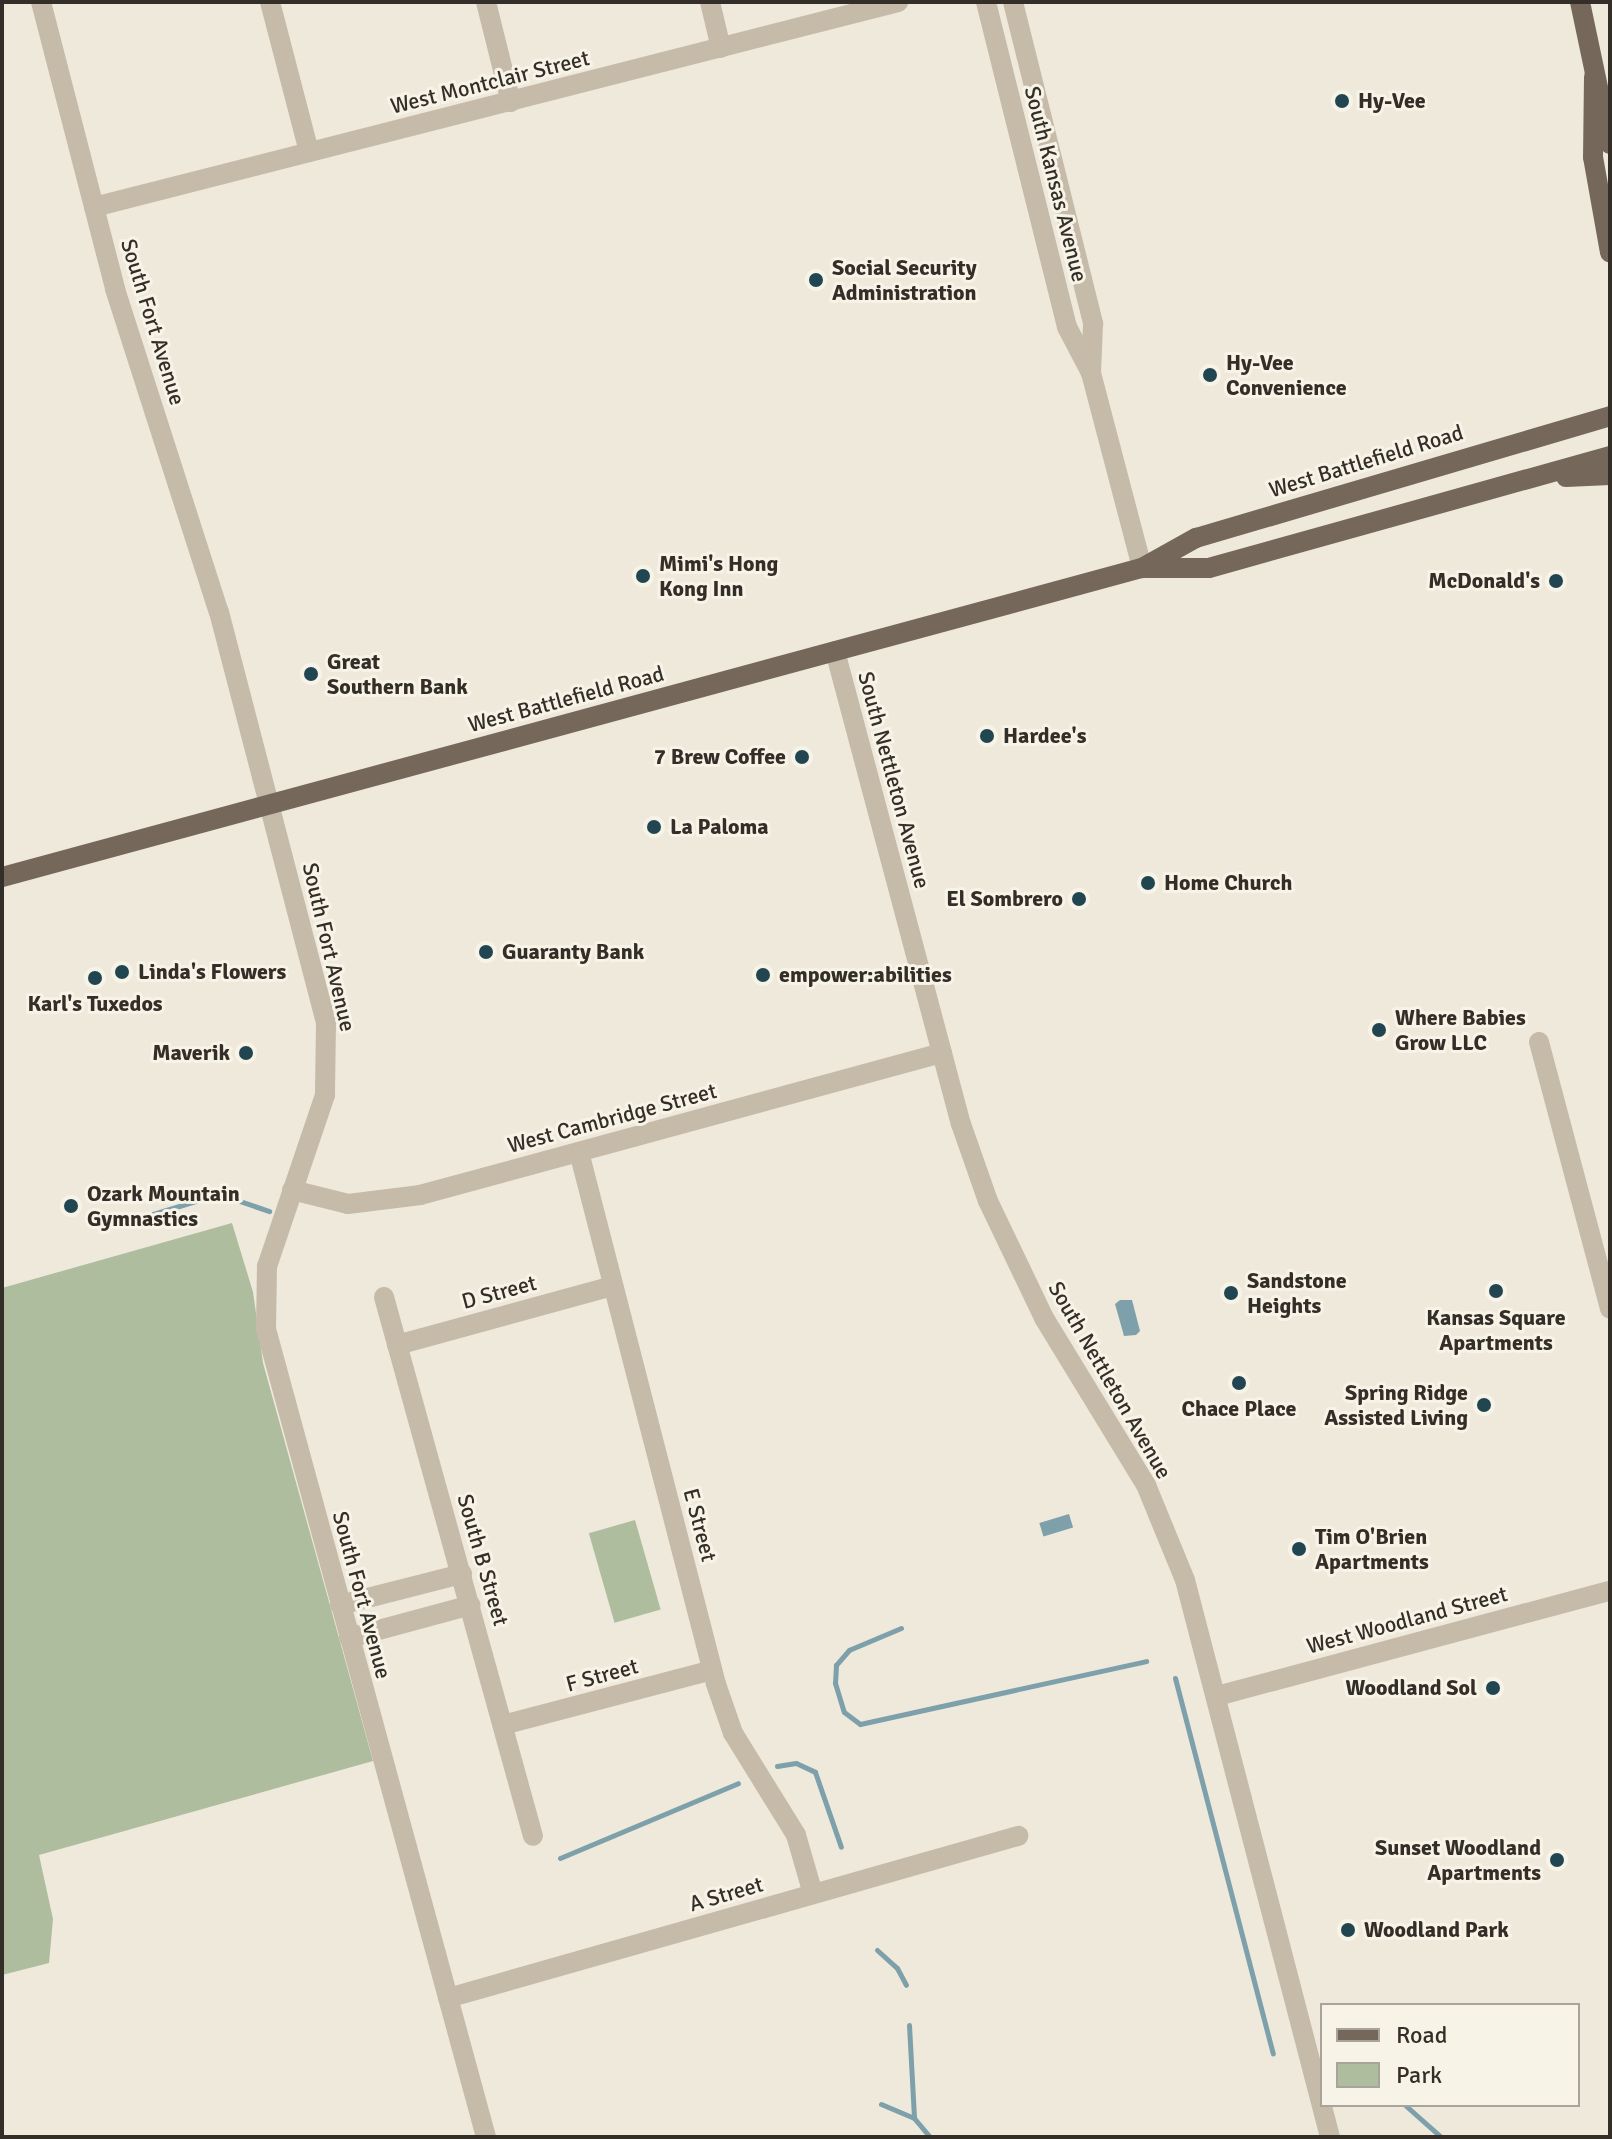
<!DOCTYPE html>
<style>
body{margin:0}
#map{position:relative;width:1612px;height:2139px;overflow:hidden;background:#efe9dc;font-family:Signika,sans-serif}
div>[style]{position:absolute}
.green>*{inset:0;background:#adbd9d;transform-origin:0 0}
.water>*{inset:0;background:#7da0aa;transform-origin:0 0}
.stream>*{height:5px;margin:-2.5px;padding:0 2.5px;transform-origin:2.5px;border-radius:2.5px;background:#7da0aa}
.minor>*{height:20px;margin:-10px;padding:0 10px;transform-origin:10px;border-radius:10px;background:#c6bba9}
.major>*{height:20px;margin:-10px;padding:0 10px;transform-origin:10px;border-radius:10px;background:#75685a}
.dots>*{width:22px;height:22px;translate:-50% -50%;box-sizing:border-box;border:4px solid #f7f3e7;border-radius:50%}
span{translate:-50% -50%;white-space:nowrap;text-align:center;line-height:1.15;-webkit-text-stroke:6px #f7f3e7;paint-order:stroke}
.street-label{font-size:22px;color:#342e28}
.poi-label{font-size:22px;color:#342e28;font-weight:700}
.left{translate:0 -50%;text-align:left}
.right{translate:-100% -50%;text-align:right}
.frame{position:absolute;inset:0;border:4px solid #342e28;pointer-events:none}
.legend{position:absolute;left:1320px;top:2003px;width:260px;height:104px;box-sizing:border-box;background:#f7f3e7;border:2px solid #a9a49b;margin:0;padding:10px 14px;list-style:none;font-size:24px;color:#342e28}
.legend li{display:flex;align-items:center;gap:16px;height:40px}
.legend b{width:40px;border:2px solid #a9a49b}
</style>
<div id="map">
<div class="green">
<div style="clip-path:polygon(232px 1223px,253px 1292px,263px 1363px,373px 1761px,39px 1855px,53px 1919px,49px 1963px,2px 1975px,2px 1288px)"></div>
<div style="left:635px;top:1520px;width:93px;height:48px;rotate:74deg"></div>
</div>
<div class="water">
<div style="clip-path:polygon(1120px 1300px,1132px 1300px,1140px 1331px,1136px 1335px,1124px 1336px,1115px 1304px)"></div>
<div style="left:1069px;top:1514px;width:14px;height:31px;rotate:73deg"></div>
</div>
<div class="stream">
<div style="left:153px;top:1214px;width:69px;rotate:-16.9deg"></div>
<div style="left:219px;top:1194px;width:53px;rotate:18.8deg"></div>
<div style="left:901px;top:1628px;width:56px;rotate:157.1deg"></div>
<div style="left:849px;top:1650px;width:20px;rotate:131deg"></div>
<div style="left:836px;top:1665px;width:18px;rotate:93deg"></div>
<div style="left:835px;top:1683px;width:30px;rotate:73deg"></div>
<div style="left:844px;top:1712px;width:20px;rotate:37deg"></div>
<div style="left:860px;top:1724px;width:293px;rotate:-12.4deg"></div>
<div style="left:1175px;top:1678px;width:388px;rotate:75.4deg"></div>
<div style="left:777px;top:1766px;width:19px;rotate:-9deg"></div>
<div style="left:796px;top:1763px;width:21px;rotate:25deg"></div>
<div style="left:815px;top:1772px;width:79px;rotate:70.9deg"></div>
<div style="left:560px;top:1858px;width:193px;rotate:-22.8deg"></div>
<div style="left:877px;top:1950px;width:27px;rotate:42deg"></div>
<div style="left:897px;top:1968px;width:19px;rotate:62deg"></div>
<div style="left:909px;top:2025px;width:93px;rotate:86.9deg"></div>
<div style="left:914px;top:2118px;width:25px;rotate:50deg"></div>
<div style="left:881px;top:2104px;width:36px;rotate:23deg"></div>
<div style="left:1405px;top:2105px;width:48px;rotate:41.6deg"></div>
</div>
<div class="minor">
<div style="left:41px;top:2px;width:296px;rotate:75.5deg"></div>
<div style="left:115px;top:289px;width:339px;rotate:72.2deg"></div>
<div style="left:219px;top:612px;width:424px;rotate:75.4deg"></div>
<div style="left:326px;top:1022px;width:73px;rotate:90.8deg"></div>
<div style="left:325px;top:1095px;width:181px;rotate:108.7deg"></div>
<div style="left:267px;top:1266px;width:63px;rotate:90.9deg"></div>
<div style="left:266px;top:1329px;width:837px;rotate:74.77deg"></div>
<div style="left:270px;top:2px;width:155px;rotate:75.4deg"></div>
<div style="left:486px;top:2px;width:103px;rotate:76deg"></div>
<div style="left:710px;top:2px;width:47px;rotate:76.6deg"></div>
<div style="left:986px;top:2px;width:335px;rotate:76deg"></div>
<div style="left:1067px;top:327px;width:52px;rotate:62.4deg"></div>
<div style="left:1091px;top:373px;width:202px;rotate:75.3deg"></div>
<div style="left:1013px;top:2px;width:332px;rotate:76deg"></div>
<div style="left:1093px;top:324px;width:49px;rotate:92.3deg"></div>
<div style="left:94px;top:207px;width:830px;rotate:-14.3deg"></div>
<div style="left:835px;top:651px;width:489px;rotate:75.1deg"></div>
<div style="left:961px;top:1124px;width:82px;rotate:70.7deg"></div>
<div style="left:988px;top:1201px;width:130px;rotate:64.4deg"></div>
<div style="left:1044px;top:1318px;width:196px;rotate:58.6deg"></div>
<div style="left:1146px;top:1485px;width:103px;rotate:67.7deg"></div>
<div style="left:1185px;top:1580px;width:576px;rotate:75.41deg"></div>
<div style="left:1539px;top:1042px;width:276px;rotate:75.1deg"></div>
<div style="left:579px;top:1152px;width:549px;rotate:75.56deg"></div>
<div style="left:716px;top:1684px;width:52px;rotate:70.9deg"></div>
<div style="left:733px;top:1733px;width:120px;rotate:58.3deg"></div>
<div style="left:796px;top:1835px;width:61px;rotate:73.9deg"></div>
<div style="left:292px;top:1190px;width:58px;rotate:14deg"></div>
<div style="left:348px;top:1204px;width:73px;rotate:-7.1deg"></div>
<div style="left:420px;top:1195px;width:541px;rotate:-15.22deg"></div>
<div style="left:384px;top:1297px;width:559px;rotate:74.55deg"></div>
<div style="left:397px;top:1345px;width:224px;rotate:-15.3deg"></div>
<div style="left:340px;top:1605px;width:126px;rotate:-14.3deg"></div>
<div style="left:349px;top:1638px;width:126px;rotate:-15.1deg"></div>
<div style="left:1217px;top:1696px;width:407px;rotate:-15deg"></div>
<div style="left:503px;top:1725px;width:216px;rotate:-14.7deg"></div>
<div style="left:448px;top:1998px;width:593px;rotate:-15.87deg"></div>
</div>
<div class="major">
<div style="left:1580px;top:2px;width:145px;rotate:78.1deg"></div>
<div style="left:1594px;top:77px;width:80px;rotate:90.7deg"></div>
<div style="left:1593px;top:157px;width:97px;rotate:79.9deg"></div>
<div style="left:1566px;top:477px;width:44px;rotate:-2.6deg"></div>
<div style="left:1146px;top:568px;width:63px"></div>
<div style="left:1209px;top:568px;width:416px;rotate:-15.6deg"></div>
<div style="left:2px;top:877px;width:1181px;rotate:-15.17deg"></div>
<div style="left:1142px;top:568px;width:62px;rotate:-29.1deg"></div>
<div style="left:1196px;top:538px;width:432px;rotate:-16.4deg"></div>
</div>
<div class="dots">
<div style="left:1342px;top:101px;background:#214652"></div>
<div style="left:816px;top:280px;background:#214652"></div>
<div style="left:1210px;top:375px;background:#214652"></div>
<div style="left:643px;top:576px;background:#214652"></div>
<div style="left:1556px;top:581px;background:#214652"></div>
<div style="left:311px;top:674px;background:#214652"></div>
<div style="left:987px;top:736px;background:#214652"></div>
<div style="left:802px;top:757px;background:#214652"></div>
<div style="left:654px;top:827px;background:#214652"></div>
<div style="left:1148px;top:883px;background:#214652"></div>
<div style="left:1079px;top:899px;background:#214652"></div>
<div style="left:486px;top:952px;background:#214652"></div>
<div style="left:122px;top:972px;background:#214652"></div>
<div style="left:763px;top:975px;background:#214652"></div>
<div style="left:95px;top:978px;background:#214652"></div>
<div style="left:1379px;top:1030px;background:#214652"></div>
<div style="left:246px;top:1053px;background:#214652"></div>
<div style="left:71px;top:1206px;background:#214652"></div>
<div style="left:1496px;top:1291px;background:#214652"></div>
<div style="left:1231px;top:1293px;background:#214652"></div>
<div style="left:1239px;top:1383px;background:#214652"></div>
<div style="left:1484px;top:1405px;background:#214652"></div>
<div style="left:1299px;top:1549px;background:#214652"></div>
<div style="left:1493px;top:1688px;background:#214652"></div>
<div style="left:1557px;top:1860px;background:#214652"></div>
<div style="left:1348px;top:1930px;background:#214652"></div>
</div>
<div class="street-label">
<span style="left:490px;top:82px;rotate:-14deg">West Montclair Street</span>
<span style="left:1056px;top:184px;rotate:76deg">South Kansas Avenue</span>
<span style="left:153px;top:322px;rotate:73deg">South Fort Avenue</span>
<span style="left:1366px;top:461px;rotate:-17deg">West Battlefield Road</span>
<span style="left:566px;top:699px;rotate:-15deg">West Battlefield Road</span>
<span style="left:894px;top:780px;rotate:75deg">South Nettleton Avenue</span>
<span style="left:329px;top:947px;rotate:77deg">South Fort Avenue</span>
<span style="left:612px;top:1118px;rotate:-15deg">West Cambridge Street</span>
<span style="left:499px;top:1292px;rotate:-15deg">D Street</span>
<span style="left:1110px;top:1380px;rotate:60deg">South Nettleton Avenue</span>
<span style="left:700px;top:1525px;rotate:75deg">E Street</span>
<span style="left:483px;top:1560px;rotate:74deg">South B Street</span>
<span style="left:362px;top:1595px;rotate:75deg">South Fort Avenue</span>
<span style="left:1407px;top:1620px;rotate:-15deg">West Woodland Street</span>
<span style="left:602px;top:1675px;rotate:-15deg">F Street</span>
<span style="left:726px;top:1894px;rotate:-16deg">A Street</span>
</div>
<div class="poi-label">
<span class="left" style="left:1358px;top:101px">Hy-Vee</span>
<span class="left" style="left:832px;top:280px">Social Security<br>Administration</span>
<span class="left" style="left:1226px;top:375px">Hy-Vee<br>Convenience</span>
<span class="left" style="left:659px;top:576px">Mimi's Hong<br>Kong Inn</span>
<span class="right" style="left:1540px;top:581px">McDonald's</span>
<span class="left" style="left:327px;top:674px">Great<br>Southern Bank</span>
<span class="left" style="left:1003px;top:736px">Hardee's</span>
<span class="right" style="left:786px;top:757px">7 Brew Coffee</span>
<span class="left" style="left:670px;top:827px">La Paloma</span>
<span class="left" style="left:1164px;top:883px">Home Church</span>
<span class="right" style="left:1063px;top:899px">El Sombrero</span>
<span class="left" style="left:502px;top:952px">Guaranty Bank</span>
<span class="left" style="left:138px;top:972px">Linda's Flowers</span>
<span class="left" style="left:779px;top:975px">empower:abilities</span>
<span style="left:95px;top:1004px">Karl's Tuxedos</span>
<span class="left" style="left:1395px;top:1030px">Where Babies<br>Grow LLC</span>
<span class="right" style="left:230px;top:1053px">Maverik</span>
<span class="left" style="left:87px;top:1206px">Ozark Mountain<br>Gymnastics</span>
<span class="left" style="left:1247px;top:1293px">Sandstone<br>Heights</span>
<span style="left:1496px;top:1330px">Kansas Square<br>Apartments</span>
<span class="right" style="left:1468px;top:1405px">Spring Ridge<br>Assisted Living</span>
<span style="left:1239px;top:1409px">Chace Place</span>
<span class="left" style="left:1315px;top:1549px">Tim O'Brien<br>Apartments</span>
<span class="right" style="left:1477px;top:1688px">Woodland Sol</span>
<span class="right" style="left:1541px;top:1860px">Sunset Woodland<br>Apartments</span>
<span class="left" style="left:1364px;top:1930px">Woodland Park</span>
</div>
<div class="frame"></div>
<ul class="legend">
<li><b style="height:10px;background:#75685a"></b>Road</li>
<li><b style="height:22px;background:#adbd9d"></b>Park</li>
</ul>
</div>
